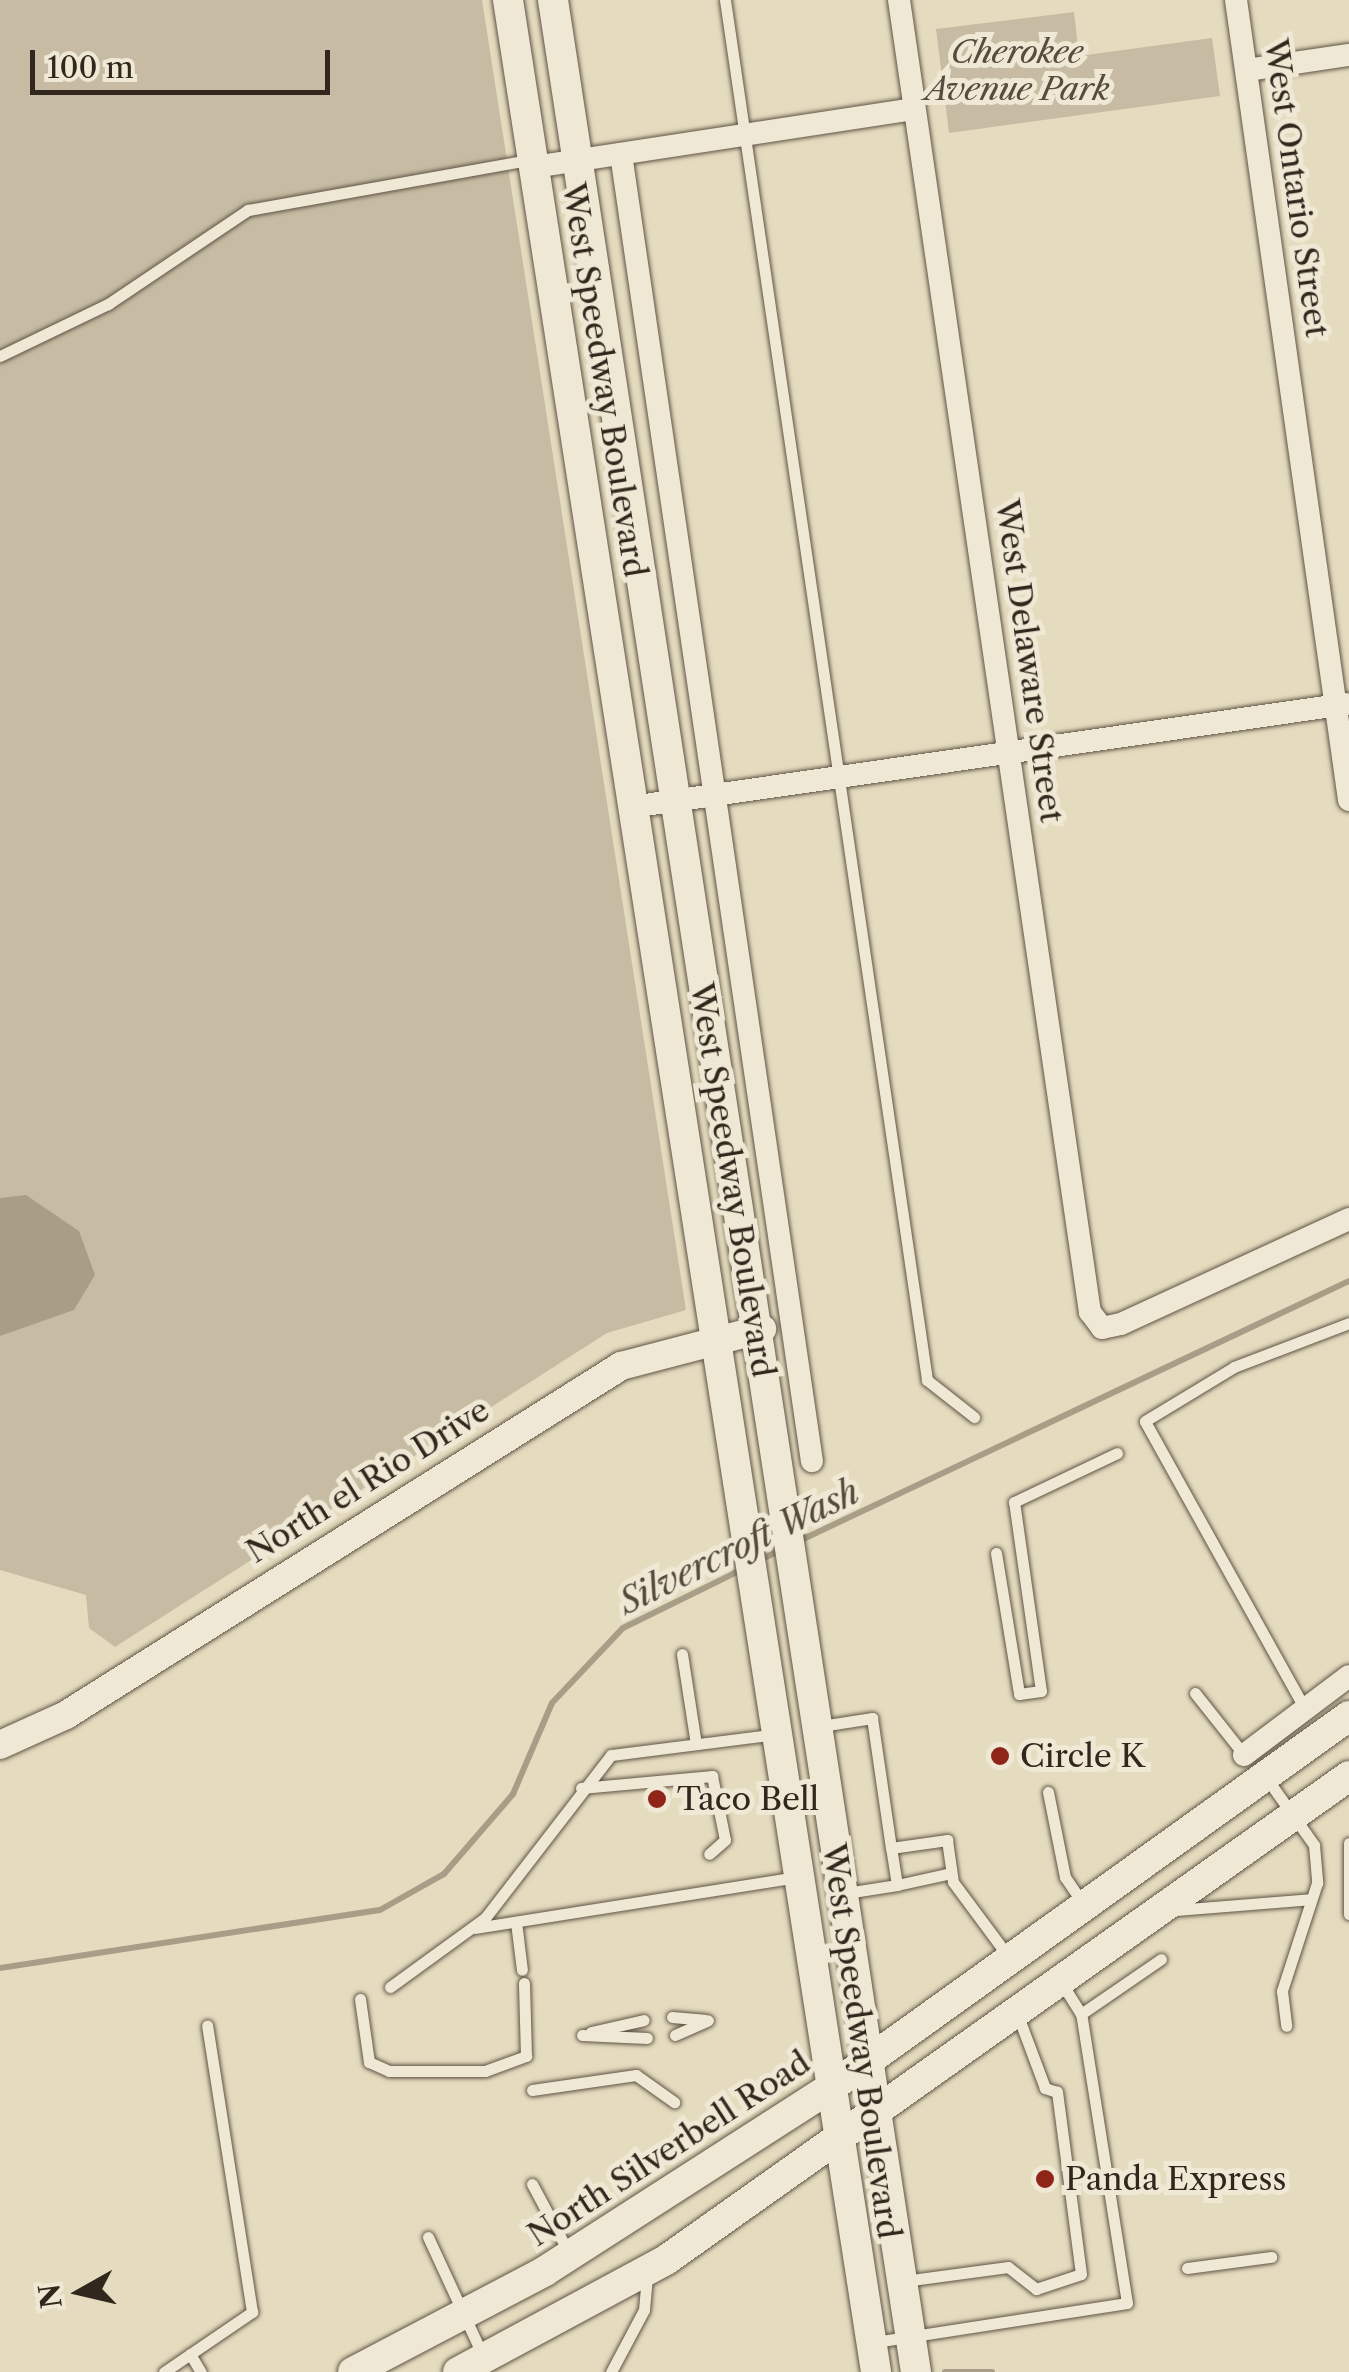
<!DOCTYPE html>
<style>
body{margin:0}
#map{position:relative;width:1349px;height:2372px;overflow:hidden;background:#e5dbbe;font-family:"Libre Caslon Text",serif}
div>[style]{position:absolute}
.green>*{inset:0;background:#c7bca3}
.water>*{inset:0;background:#a89e87}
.stream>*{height:6px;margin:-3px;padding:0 3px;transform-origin:3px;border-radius:3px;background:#a89e87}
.roads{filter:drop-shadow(0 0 2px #5f5445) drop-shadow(0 0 2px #5f5445)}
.service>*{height:11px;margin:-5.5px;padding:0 5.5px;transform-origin:5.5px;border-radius:5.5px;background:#eee8d5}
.minor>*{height:22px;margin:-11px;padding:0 11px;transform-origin:11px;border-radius:11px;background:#eee8d5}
.tertiary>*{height:28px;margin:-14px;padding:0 14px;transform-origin:14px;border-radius:14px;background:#eee8d5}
.secondary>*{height:30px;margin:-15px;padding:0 15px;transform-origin:15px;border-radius:15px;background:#eee8d5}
.dots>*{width:28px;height:28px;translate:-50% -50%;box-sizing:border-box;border:5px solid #eee8d5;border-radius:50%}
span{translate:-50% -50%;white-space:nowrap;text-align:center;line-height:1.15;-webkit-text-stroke:10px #eee8d5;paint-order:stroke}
.park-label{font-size:32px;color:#574c3e;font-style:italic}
.street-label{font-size:32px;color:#32271d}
.poi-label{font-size:32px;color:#32271d}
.left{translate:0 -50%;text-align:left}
.water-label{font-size:35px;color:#554b3d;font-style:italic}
.north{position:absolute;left:30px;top:2242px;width:100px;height:100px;-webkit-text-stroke:8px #eee8d5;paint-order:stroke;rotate:262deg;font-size:28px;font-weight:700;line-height:40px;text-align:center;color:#32271d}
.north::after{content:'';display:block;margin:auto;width:35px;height:45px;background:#32271d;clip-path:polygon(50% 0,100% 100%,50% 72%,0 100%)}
.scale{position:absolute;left:30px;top:50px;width:300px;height:45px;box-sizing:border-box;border:5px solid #32271d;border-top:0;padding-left:12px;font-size:30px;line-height:35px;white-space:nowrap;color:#32271d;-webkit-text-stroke:8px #eee8d5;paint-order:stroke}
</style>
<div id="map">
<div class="green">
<div style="clip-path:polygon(0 0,482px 0,686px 1310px,607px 1333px,115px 1647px,89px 1628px,86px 1595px,0 1570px)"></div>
<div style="clip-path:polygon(1074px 12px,1079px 56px,1212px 38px,1220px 96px,949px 133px,936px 29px)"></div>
</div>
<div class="water">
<div style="clip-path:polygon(26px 1195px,79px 1231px,95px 1275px,74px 1310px,0 1336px,0 1198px)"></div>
</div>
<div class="stream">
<div style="left:799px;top:1541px;width:608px;rotate:-25.3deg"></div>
<div style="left:758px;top:1561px;width:28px;rotate:-26deg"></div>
<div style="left:0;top:1968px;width:384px;rotate:-8.7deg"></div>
<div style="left:380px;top:1910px;width:73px;rotate:-29.4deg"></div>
<div style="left:444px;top:1874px;width:106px;rotate:-49.2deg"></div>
<div style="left:513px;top:1794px;width:99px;rotate:-66.8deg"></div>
<div style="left:552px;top:1703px;width:103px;rotate:-46.6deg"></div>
<div style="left:623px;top:1628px;width:134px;rotate:-26.2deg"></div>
<div style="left:945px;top:2372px;width:47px"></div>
</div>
<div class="roads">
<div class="service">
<div style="left:725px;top:0;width:1395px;rotate:81.67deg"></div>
<div style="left:927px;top:1380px;width:60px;rotate:38.2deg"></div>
<div style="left:0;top:356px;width:120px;rotate:-25.7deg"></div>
<div style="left:108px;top:304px;width:169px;rotate:-33.9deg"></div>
<div style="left:248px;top:210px;width:290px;rotate:-10.1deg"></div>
<div style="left:996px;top:1553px;width:143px;rotate:80.7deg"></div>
<div style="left:1019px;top:1694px;width:22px;rotate:-8deg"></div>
<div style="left:1041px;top:1691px;width:191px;rotate:-98.1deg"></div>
<div style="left:1014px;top:1502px;width:114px;rotate:-25.4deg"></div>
<div style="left:682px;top:1654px;width:91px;rotate:81.2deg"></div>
<div style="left:1195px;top:1693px;width:80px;rotate:51.6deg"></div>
<div style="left:1305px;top:1709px;width:329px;rotate:-119.1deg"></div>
<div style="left:1145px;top:1421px;width:104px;rotate:-31.2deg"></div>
<div style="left:1234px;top:1367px;width:123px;rotate:-20.9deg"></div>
<div style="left:821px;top:1726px;width:52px;rotate:-8.9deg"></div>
<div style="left:872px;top:1718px;width:131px;rotate:81.7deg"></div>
<div style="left:1265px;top:1776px;width:85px;rotate:54.6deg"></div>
<div style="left:1314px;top:1845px;width:38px;rotate:85deg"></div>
<div style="left:1317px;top:1883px;width:114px;rotate:108deg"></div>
<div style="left:1282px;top:1991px;width:35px;rotate:83deg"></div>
<div style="left:581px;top:1788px;width:132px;rotate:-5.2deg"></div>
<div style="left:712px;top:1776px;width:65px;rotate:78.5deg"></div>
<div style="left:725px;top:1840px;width:21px;rotate:139deg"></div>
<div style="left:1048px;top:1792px;width:87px;rotate:78.7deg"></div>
<div style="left:1065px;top:1877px;width:34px;rotate:56deg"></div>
<div style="left:1349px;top:1843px;width:71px;rotate:90deg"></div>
<div style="left:897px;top:1885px;width:55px;rotate:-12.5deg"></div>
<div style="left:846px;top:1893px;width:52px;rotate:-8.9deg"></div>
<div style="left:897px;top:1885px;width:37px;rotate:-99deg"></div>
<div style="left:891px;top:1848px;width:57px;rotate:-8.1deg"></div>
<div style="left:947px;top:1840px;width:42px;rotate:81.9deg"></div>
<div style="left:953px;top:1882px;width:92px;rotate:53.4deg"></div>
<div style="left:1175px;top:1910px;width:136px;rotate:-4.6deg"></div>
<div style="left:516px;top:1922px;width:48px;rotate:82.9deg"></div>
<div style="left:475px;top:1928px;width:327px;rotate:-9deg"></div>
<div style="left:390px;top:1987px;width:117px;rotate:-36deg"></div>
<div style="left:485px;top:1918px;width:206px;rotate:-52.3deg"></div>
<div style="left:611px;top:1755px;width:167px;rotate:-7.2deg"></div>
<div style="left:360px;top:1999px;width:64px;rotate:81.9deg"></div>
<div style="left:369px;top:2062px;width:22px;rotate:24deg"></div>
<div style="left:389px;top:2071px;width:96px"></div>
<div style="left:485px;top:2071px;width:44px;rotate:-20.1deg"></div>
<div style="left:526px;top:2056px;width:73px;rotate:-91.6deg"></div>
<div style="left:1081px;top:2014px;width:97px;rotate:-34.5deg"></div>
<div style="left:672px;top:2017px;width:32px;rotate:5deg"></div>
<div style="left:591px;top:2032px;width:54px;rotate:-12.8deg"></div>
<div style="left:582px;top:2035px;width:65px;rotate:2.6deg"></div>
<div style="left:675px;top:2035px;width:36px;rotate:-24deg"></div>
<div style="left:532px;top:2090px;width:105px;rotate:-8.2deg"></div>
<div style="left:636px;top:2075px;width:47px;rotate:35.4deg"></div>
<div style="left:532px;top:2184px;width:81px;rotate:61.8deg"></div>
<div style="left:428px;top:2237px;width:129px;rotate:65.2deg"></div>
<div style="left:1187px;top:2268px;width:85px;rotate:-7.5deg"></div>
<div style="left:904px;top:2281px;width:105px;rotate:-7.7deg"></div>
<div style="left:1008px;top:2267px;width:36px;rotate:38deg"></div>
<div style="left:1036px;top:2289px;width:47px;rotate:-18.4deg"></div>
<div style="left:1081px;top:2274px;width:184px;rotate:-97.5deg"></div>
<div style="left:1057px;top:2092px;width:13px;rotate:-162deg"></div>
<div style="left:1045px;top:2088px;width:80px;rotate:-110.5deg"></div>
<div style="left:875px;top:2342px;width:255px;rotate:-8.8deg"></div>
<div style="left:1127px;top:2303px;width:293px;rotate:-99deg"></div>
<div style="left:1081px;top:2014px;width:38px;rotate:-122deg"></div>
<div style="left:190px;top:2354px;width:21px;rotate:59deg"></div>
<div style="left:164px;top:2372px;width:107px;rotate:-34.3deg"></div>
<div style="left:252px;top:2312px;width:290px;rotate:-98.9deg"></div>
<div style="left:611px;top:2372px;width:70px;rotate:-62deg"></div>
<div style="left:644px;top:2310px;width:36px;rotate:-85deg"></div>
</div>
<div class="minor">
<div style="left:899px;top:0;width:1326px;rotate:81.72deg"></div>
<div style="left:1090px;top:1312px;width:20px;rotate:53deg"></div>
<div style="left:1102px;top:1328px;width:19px;rotate:-12deg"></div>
<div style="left:1121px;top:1324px;width:251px;rotate:-24.7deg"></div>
<div style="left:1236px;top:0;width:808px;rotate:81.96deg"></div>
<div style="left:1247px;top:70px;width:103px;rotate:-8.4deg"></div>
<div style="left:621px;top:154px;width:1321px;rotate:81.69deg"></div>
<div style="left:534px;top:167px;width:384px;rotate:-8.7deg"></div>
<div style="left:638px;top:806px;width:715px;rotate:-8.2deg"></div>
<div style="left:1244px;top:1755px;width:131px;rotate:-37deg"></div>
</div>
<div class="tertiary">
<div style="left:0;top:1745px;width:72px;rotate:-24.4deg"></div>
<div style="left:66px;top:1715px;width:656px;rotate:-32.16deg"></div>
<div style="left:621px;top:1366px;width:146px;rotate:-14.7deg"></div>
</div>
<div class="secondary">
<div style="left:508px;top:0;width:2400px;rotate:81.18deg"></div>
<div style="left:553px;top:0;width:2400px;rotate:81.3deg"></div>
<div style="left:353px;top:2372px;width:217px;rotate:-27.7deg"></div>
<div style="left:545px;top:2271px;width:342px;rotate:-32.7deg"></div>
<div style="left:833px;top:2086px;width:635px;rotate:-35.64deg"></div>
<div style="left:458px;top:2372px;width:236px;rotate:-28.3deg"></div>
<div style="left:666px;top:2260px;width:837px;rotate:-35.32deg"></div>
</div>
</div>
<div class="dots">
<div style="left:1000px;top:1756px;background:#8f2418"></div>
<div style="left:657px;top:1799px;background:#8f2418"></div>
<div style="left:1045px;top:2179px;background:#8f2418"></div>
</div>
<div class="park-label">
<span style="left:1017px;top:71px">Cherokee<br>Avenue Park</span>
</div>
<div class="street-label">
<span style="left:1296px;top:188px;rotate:82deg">West Ontario Street</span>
<span style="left:604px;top:380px;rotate:81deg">West Speedway Boulevard</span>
<span style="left:1029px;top:661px;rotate:82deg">West Delaware Street</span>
<span style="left:732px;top:1180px;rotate:81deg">West Speedway Boulevard</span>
<span style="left:368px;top:1481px;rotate:-32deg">North el Rio Drive</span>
<span style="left:861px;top:2041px;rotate:82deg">West Speedway Boulevard</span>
<span style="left:669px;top:2149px;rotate:-33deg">North Silverbell Road</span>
</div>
<div class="poi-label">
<span class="left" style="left:1020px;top:1756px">Circle K</span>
<span class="left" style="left:677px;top:1799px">Taco Bell</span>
<span class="left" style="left:1065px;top:2179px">Panda Express</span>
</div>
<div class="water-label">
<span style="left:739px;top:1547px;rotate:-26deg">Silvercroft Wash</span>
</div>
<div class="north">N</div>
<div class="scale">100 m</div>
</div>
